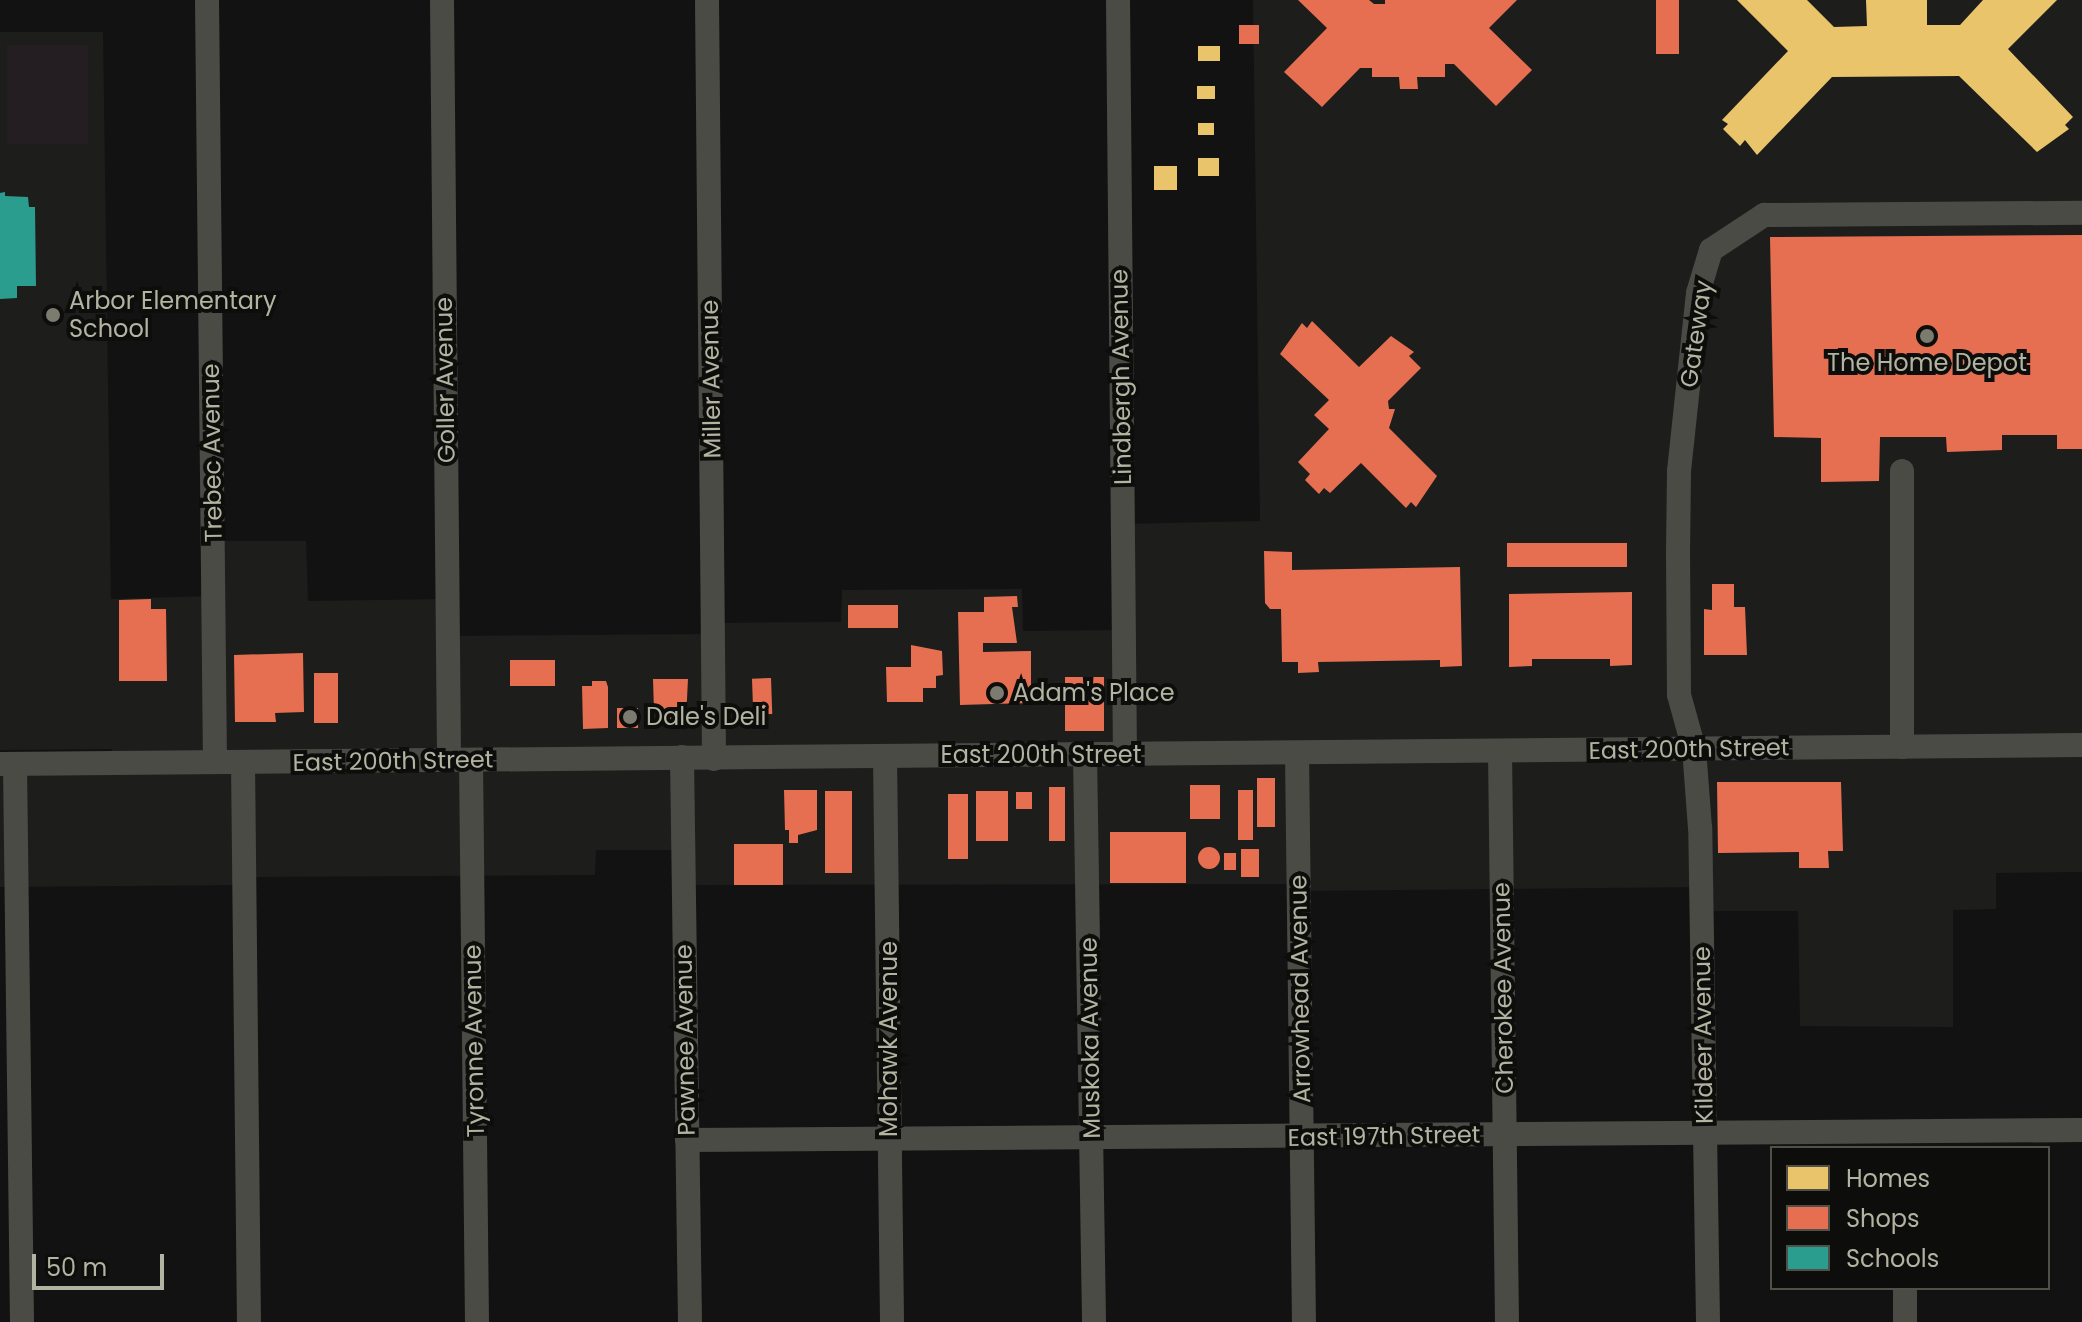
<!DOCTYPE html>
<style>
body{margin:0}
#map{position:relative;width:2082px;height:1322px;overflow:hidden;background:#121212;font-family:Poppins,sans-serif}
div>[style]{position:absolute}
.built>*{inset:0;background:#1d1e1c}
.green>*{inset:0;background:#241d22;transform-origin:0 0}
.homes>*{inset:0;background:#e9c46a;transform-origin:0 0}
.shops>*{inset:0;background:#e76f51;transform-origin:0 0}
.round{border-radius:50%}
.schools>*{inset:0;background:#2a9d8f}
.minor>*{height:24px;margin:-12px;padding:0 12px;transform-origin:12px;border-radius:12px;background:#4b4b46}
.dots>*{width:22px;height:22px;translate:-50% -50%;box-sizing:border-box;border:4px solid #0d0e0c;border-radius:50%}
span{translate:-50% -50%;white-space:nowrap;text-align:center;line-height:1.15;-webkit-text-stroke:8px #0d0e0c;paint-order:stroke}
.poi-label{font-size:24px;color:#b3b3a2}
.left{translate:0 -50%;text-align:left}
.street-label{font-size:24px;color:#b3b3a2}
.legend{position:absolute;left:1770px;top:1146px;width:280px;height:144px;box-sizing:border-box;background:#0d0e0c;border:2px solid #4f5048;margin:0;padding:10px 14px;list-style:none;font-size:24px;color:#b3b3a2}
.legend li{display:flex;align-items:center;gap:16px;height:40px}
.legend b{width:40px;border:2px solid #4f5048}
.scale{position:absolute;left:32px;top:1254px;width:132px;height:36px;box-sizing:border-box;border:4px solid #b3b3a2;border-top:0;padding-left:10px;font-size:24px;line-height:28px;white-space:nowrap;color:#b3b3a2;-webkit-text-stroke:6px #0d0e0c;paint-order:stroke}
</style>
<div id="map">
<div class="built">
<div style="clip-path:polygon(1253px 0,2082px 0,2082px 872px,1996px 873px,1996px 909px,1953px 910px,1953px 1027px,1800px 1026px,1798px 911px,1701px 911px,1700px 887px,1299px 891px,1298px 884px,684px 885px,683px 850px,596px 850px,595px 875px,245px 877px,244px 885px,0 887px,0 764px,112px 763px,112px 749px,0 750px,0 32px,103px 32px,111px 599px,213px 596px,213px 541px,306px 541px,308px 601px,448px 599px,448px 636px,712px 634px,713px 623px,841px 622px,842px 590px,1022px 589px,1023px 631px,1123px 630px,1123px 524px,1260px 521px)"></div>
</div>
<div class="green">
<div style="left:88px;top:45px;width:99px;height:81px;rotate:90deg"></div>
</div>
<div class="homes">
<div style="clip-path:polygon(1737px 0,1807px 0,1834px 27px,1867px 26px,1866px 0,1927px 0,1927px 25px,1960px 25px,1983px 0,2057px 0,2008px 49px,2073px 117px,2065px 125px,2069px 129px,2037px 152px,1959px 76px,1832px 77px,1757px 155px,1745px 140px,1740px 146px,1723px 129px,1728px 124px,1722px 120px,1788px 51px)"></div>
<div style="left:1220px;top:46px;width:15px;height:22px;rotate:90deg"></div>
<div style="left:1215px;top:86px;width:13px;height:18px;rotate:90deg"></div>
<div style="left:1198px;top:123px;width:16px;height:12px"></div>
<div style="left:1198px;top:158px;width:21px;height:18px"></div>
<div style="left:1154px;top:166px;width:23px;height:24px"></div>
</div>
<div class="shops">
<div style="clip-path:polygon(1298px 0,1369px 0,1374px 4px,1385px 4px,1385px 0,1517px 0,1489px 28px,1532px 70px,1496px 106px,1454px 64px,1445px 64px,1445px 77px,1417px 77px,1418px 89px,1400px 89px,1399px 77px,1372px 77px,1372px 68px,1360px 68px,1322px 107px,1284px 72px,1327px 28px)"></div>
<div style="left:1656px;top:0;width:23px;height:54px"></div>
<div style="left:1239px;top:25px;width:20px;height:19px"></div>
<div style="clip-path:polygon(2082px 235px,2082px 449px,2057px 449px,2057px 435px,2002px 435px,2002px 450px,1947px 452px,1946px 437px,1880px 437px,1879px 481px,1821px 482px,1821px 438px,1774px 437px,1770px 237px)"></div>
<div style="clip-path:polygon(1312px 321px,1359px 367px,1391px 336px,1414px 352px,1409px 356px,1421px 368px,1388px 401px,1389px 409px,1395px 409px,1389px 428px,1437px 476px,1416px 507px,1411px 502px,1406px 508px,1361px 463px,1330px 493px,1324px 488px,1319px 494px,1305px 480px,1310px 474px,1298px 462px,1329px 429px,1314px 415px,1329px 400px,1280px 354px,1302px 323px,1307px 328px)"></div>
<div style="left:1627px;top:543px;width:24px;height:120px;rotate:90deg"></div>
<div style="clip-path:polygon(1264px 551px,1292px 552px,1292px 570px,1460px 567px,1462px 666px,1440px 667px,1440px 660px,1318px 662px,1319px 672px,1298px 673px,1298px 662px,1282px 662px,1281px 609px,1270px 609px,1265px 603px)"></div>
<div style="clip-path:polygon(1712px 584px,1734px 584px,1734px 607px,1745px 607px,1747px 655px,1704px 655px,1704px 609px,1712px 610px)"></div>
<div style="clip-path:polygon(1632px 592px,1632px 665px,1610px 666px,1610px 659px,1532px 659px,1532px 666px,1509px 667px,1509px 594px)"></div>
<div style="clip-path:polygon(1017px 596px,1018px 607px,1012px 607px,1017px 643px,983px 643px,983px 652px,1031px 651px,1031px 703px,960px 705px,958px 612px,984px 612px,984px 597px)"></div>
<div style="clip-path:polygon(151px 599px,151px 609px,166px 609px,167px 681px,119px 681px,119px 600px)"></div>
<div style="left:898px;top:605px;width:23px;height:50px;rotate:90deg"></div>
<div style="clip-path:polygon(911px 645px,942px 651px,943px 675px,936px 676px,936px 688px,923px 688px,923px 702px,887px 702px,886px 667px,911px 667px)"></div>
<div style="clip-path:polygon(303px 653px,304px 712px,275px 713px,276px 722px,235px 722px,234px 655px)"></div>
<div style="left:510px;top:660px;width:45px;height:26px"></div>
<div style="left:314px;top:673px;width:24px;height:50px"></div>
<div style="left:1065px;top:677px;width:39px;height:54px"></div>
<div style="left:771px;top:678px;width:36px;height:19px;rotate:88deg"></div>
<div style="clip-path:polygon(653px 679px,688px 679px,686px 719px,668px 720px,668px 711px,654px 712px)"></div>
<div style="clip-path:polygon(592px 681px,606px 681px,608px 687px,608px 728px,583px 729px,582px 686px,592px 686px)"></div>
<div style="left:617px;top:708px;width:21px;height:20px"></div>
<div style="left:1257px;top:778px;width:18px;height:49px"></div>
<div style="clip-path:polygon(1717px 782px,1841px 782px,1843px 851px,1828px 851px,1829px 868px,1799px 868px,1799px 852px,1718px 853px)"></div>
<div style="left:1220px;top:785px;width:34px;height:30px;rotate:90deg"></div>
<div style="left:1065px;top:787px;width:54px;height:16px;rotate:90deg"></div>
<div style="clip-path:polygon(784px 790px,817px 790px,817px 830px,798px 835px,798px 843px,789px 843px,789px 830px,785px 830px)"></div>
<div style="left:1238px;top:790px;width:15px;height:50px"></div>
<div style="left:825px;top:791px;width:27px;height:82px"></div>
<div style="left:1008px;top:791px;width:50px;height:32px;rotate:90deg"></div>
<div style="left:1016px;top:792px;width:16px;height:17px"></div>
<div style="left:948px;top:794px;width:20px;height:65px"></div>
<div style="left:1110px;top:832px;width:76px;height:51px"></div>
<div style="left:783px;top:844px;width:41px;height:49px;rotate:90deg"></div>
<div class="round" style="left:1198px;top:847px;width:22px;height:22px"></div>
<div style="left:1259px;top:849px;width:28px;height:18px;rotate:90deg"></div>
<div style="left:1224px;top:853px;width:12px;height:17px"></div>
</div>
<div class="schools">
<div style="clip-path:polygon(5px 192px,5px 196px,28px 197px,29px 207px,35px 207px,36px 286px,17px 286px,17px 298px,0 299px,0 193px)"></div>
</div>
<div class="minor">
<div style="left:207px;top:0;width:762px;rotate:89.4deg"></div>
<div style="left:442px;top:0;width:760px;rotate:89.47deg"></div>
<div style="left:707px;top:0;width:759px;rotate:89.47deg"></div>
<div style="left:1118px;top:0;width:754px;rotate:89.47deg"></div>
<div style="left:1902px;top:747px;width:276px;rotate:-90deg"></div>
<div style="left:1500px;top:751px;width:571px;rotate:89.3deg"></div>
<div style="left:1297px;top:753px;width:569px;rotate:89.3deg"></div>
<div style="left:1085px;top:754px;width:568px;rotate:89.09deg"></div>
<div style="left:885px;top:756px;width:566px;rotate:89.29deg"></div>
<div style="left:682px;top:757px;width:565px;rotate:89.19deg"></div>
<div style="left:471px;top:760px;width:562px;rotate:89.39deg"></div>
<div style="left:243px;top:762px;width:560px;rotate:89.39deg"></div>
<div style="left:0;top:764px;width:2082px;rotate:-0.52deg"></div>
<div style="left:15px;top:764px;width:558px;rotate:89.28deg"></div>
<div style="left:687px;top:1140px;width:1395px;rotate:-0.41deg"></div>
<div style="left:1905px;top:1288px;width:34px;rotate:90deg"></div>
<div style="left:1708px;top:1322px;width:494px;rotate:-90.9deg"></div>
<div style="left:1700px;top:828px;width:79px;rotate:-94.3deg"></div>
<div style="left:1694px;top:749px;width:56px;rotate:-105.5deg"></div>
<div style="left:1679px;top:695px;width:142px;rotate:-90.4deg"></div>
<div style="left:1678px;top:553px;width:82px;rotate:-89.3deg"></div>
<div style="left:1679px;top:471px;width:179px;rotate:-83.9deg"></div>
<div style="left:1698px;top:293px;width:45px;rotate:-73.2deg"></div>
<div style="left:1711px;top:250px;width:64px;rotate:-33.4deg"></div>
<div style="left:1764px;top:215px;width:318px;rotate:-0.4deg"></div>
</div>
<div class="dots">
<div style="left:53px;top:315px;background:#7b7b70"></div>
<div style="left:1927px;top:336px;background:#7b7b70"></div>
<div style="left:997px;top:693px;background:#7b7b70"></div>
<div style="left:630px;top:717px;background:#7b7b70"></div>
</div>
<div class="poi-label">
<span class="left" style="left:69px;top:315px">Arbor Elementary<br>School</span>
<span style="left:1927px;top:363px">The Home Depot</span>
<span class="left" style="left:1013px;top:693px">Adam's Place</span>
<span class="left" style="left:646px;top:717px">Dale's Deli</span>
</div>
<div class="street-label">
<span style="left:1696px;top:334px;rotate:-82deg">Gateway</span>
<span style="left:1121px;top:377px;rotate:-91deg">Lindbergh Avenue</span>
<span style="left:711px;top:379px;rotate:-91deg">Miller Avenue</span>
<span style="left:445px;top:380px;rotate:-91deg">Goller Avenue</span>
<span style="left:212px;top:453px;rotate:-91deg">Trebec Avenue</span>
<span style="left:1689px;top:749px;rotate:-1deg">East 200th Street</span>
<span style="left:1041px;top:755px">East 200th Street</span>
<span style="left:393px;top:761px;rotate:-1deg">East 200th Street</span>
<span style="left:1503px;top:988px;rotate:-91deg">Cherokee Avenue</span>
<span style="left:1300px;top:989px;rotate:-91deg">Arrowhead Avenue</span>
<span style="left:1703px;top:1035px;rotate:-91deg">Kildeer Avenue</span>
<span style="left:1090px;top:1038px;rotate:-91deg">Muskoka Avenue</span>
<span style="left:889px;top:1039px;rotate:-90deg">Mohawk Avenue</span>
<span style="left:685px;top:1040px;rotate:-91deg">Pawnee Avenue</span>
<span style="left:474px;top:1041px;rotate:-91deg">Tyronne Avenue</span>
<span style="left:1384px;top:1136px;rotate:-1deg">East 197th Street</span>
</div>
<ul class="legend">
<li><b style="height:22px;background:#e9c46a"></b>Homes</li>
<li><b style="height:22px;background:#e76f51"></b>Shops</li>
<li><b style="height:22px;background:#2a9d8f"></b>Schools</li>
</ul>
<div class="scale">50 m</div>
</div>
